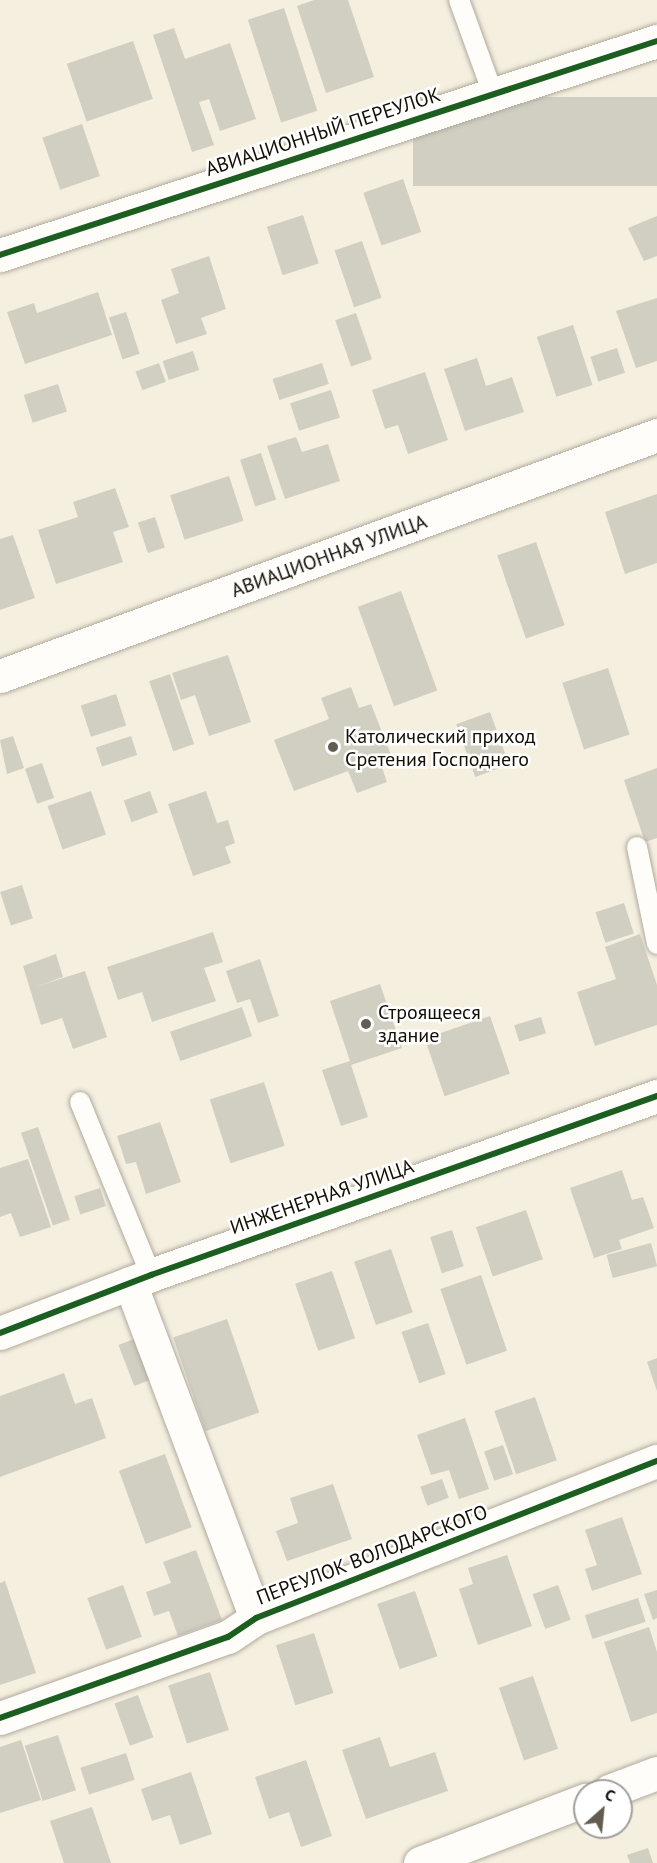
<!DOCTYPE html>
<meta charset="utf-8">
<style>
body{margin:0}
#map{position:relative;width:657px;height:1863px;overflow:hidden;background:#f5efe0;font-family:"PT Sans",sans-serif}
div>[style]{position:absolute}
.building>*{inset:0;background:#d0cfc2;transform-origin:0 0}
.roads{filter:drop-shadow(0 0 2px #b0aa9d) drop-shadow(0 0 2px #b0aa9d)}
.lane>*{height:20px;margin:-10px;padding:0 10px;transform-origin:10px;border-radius:10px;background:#fefdfa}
.street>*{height:33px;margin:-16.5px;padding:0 16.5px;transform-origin:16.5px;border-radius:16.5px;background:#fefdfa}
.primary>*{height:33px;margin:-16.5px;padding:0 16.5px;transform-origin:16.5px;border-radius:16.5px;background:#fefdfa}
.cycleway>*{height:6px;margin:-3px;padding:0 3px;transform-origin:3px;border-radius:3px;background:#1b5e20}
.dots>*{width:16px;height:16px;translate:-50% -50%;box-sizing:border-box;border:3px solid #fff;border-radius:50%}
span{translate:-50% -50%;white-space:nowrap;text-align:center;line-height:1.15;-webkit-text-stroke:5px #fff;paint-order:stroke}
.street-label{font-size:20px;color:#140f04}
.poi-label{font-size:20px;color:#140f04}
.left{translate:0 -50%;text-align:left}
.north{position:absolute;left:573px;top:1779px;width:60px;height:60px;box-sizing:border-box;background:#fff;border:2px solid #a19f9b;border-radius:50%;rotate:27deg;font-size:16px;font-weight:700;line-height:24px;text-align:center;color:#140f04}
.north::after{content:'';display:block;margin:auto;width:21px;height:27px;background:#635d51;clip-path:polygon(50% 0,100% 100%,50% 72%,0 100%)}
</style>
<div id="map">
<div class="building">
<div style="clip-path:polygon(314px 0,348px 0,374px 77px,326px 93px,297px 6px)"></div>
<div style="left:284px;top:8px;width:108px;height:38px;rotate:72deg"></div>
<div style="clip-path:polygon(174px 28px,185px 59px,230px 43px,256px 119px,220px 131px,209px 99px,199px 102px,214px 145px,192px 152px,153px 35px)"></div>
<div style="left:133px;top:41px;width:61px;height:70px;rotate:71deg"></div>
<div style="left:657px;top:97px;width:89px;height:244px;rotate:90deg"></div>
<div style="left:82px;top:124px;width:55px;height:42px;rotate:71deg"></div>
<div style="left:403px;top:179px;width:56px;height:42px;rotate:71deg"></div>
<div style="left:303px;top:215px;width:51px;height:38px;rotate:72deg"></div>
<div style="clip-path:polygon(657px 216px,657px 256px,644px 261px,628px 228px)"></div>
<div style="left:362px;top:241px;width:60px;height:29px;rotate:71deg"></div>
<div style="clip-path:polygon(209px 256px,226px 309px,201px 318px,207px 334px,176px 344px,161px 300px,179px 293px,171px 269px)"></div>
<div style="clip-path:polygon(98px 292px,112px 335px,25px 364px,7px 312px,34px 303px,37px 313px)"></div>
<div style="clip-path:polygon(657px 298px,657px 361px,636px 368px,616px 311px)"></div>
<div style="left:126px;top:312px;width:44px;height:18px;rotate:72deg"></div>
<div style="left:356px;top:313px;width:49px;height:22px;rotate:71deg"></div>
<div style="left:573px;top:325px;width:63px;height:38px;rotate:72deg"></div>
<div style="left:617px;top:348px;width:26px;height:28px;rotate:72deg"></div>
<div style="left:193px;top:351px;width:20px;height:32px;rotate:72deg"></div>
<div style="clip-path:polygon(477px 358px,486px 386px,512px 377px,524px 412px,465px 431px,444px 369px)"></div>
<div style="left:159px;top:363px;width:20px;height:25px;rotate:70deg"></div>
<div style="left:322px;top:363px;width:22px;height:52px;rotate:72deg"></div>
<div style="clip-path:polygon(425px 372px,448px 440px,408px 454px,398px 425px,385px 429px,372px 390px)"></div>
<div style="left:58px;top:384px;width:29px;height:36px;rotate:72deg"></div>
<div style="left:331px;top:390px;width:29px;height:43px;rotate:72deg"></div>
<div style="clip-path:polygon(296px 437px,302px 452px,328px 444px,340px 481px,285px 499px,267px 446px)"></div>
<div style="left:261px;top:453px;width:49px;height:22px;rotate:72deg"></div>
<div style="left:229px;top:476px;width:47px;height:62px;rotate:72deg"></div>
<div style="clip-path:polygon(115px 488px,129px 527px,113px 532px,123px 562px,56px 584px,38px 530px,78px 517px,73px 502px)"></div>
<div style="clip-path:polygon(657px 494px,657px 563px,625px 574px,605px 512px)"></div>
<div style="left:155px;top:517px;width:32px;height:18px;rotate:72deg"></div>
<div style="clip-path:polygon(13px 535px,35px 598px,0 610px,0 539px)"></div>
<div style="left:536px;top:542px;width:88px;height:41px;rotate:71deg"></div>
<div style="left:401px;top:591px;width:106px;height:46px;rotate:70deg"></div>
<div style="clip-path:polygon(228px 655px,251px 722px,209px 736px,195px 695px,181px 700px,172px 673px)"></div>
<div style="left:608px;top:668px;width:70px;height:48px;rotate:72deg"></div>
<div style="left:170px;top:674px;width:74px;height:22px;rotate:71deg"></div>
<div style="clip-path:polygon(351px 687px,359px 708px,371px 704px,391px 755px,379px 759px,387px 782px,357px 793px,348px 771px,294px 791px,274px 740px,329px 719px,321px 698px)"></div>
<div style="left:116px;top:694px;width:33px;height:37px;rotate:72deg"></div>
<div style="left:490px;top:712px;width:56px;height:36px;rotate:70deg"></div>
<div style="clip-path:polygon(13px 736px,24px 768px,7px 774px,0 740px)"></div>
<div style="left:131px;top:736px;width:20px;height:37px;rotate:72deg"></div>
<div style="left:42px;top:763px;width:37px;height:18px;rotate:71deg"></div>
<div style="clip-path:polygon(657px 768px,657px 838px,645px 842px,624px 780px)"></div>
<div style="left:91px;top:791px;width:46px;height:46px;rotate:71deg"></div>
<div style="left:150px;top:791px;width:23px;height:28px;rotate:70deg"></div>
<div style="clip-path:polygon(206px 791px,217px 823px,228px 820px,235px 843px,225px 847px,231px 863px,193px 876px,168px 804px)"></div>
<div style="left:22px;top:885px;width:35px;height:23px;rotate:72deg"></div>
<div style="left:624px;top:903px;width:32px;height:30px;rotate:72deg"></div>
<div style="clip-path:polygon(213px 932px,223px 962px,204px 968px,216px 1001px,152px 1022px,142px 992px,118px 1000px,107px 967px)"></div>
<div style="clip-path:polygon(640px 934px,657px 985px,657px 1025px,595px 1046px,577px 992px,616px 979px,605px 947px)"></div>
<div style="clip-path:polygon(56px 954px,63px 977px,35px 987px,85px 971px,107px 1037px,73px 1049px,62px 1018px,41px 1025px,23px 966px)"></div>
<div style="clip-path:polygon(260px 959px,279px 1016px,258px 1023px,250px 999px,237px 1003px,226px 971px)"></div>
<div style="clip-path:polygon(380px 984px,402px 1048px,351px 1065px,368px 1117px,341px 1126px,322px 1070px,350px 1061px,330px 1001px)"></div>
<div style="left:242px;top:1007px;width:31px;height:76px;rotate:71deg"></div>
<div style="left:490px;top:1016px;width:61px;height:69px;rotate:71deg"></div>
<div style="left:541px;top:1017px;width:17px;height:28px;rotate:73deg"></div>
<div style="left:264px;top:1082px;width:67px;height:57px;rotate:72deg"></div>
<div style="clip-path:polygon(160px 1122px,181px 1182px,146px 1194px,136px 1162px,126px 1164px,117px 1136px)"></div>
<div style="left:38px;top:1127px;width:98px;height:18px;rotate:71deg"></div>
<div style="clip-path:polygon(28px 1159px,51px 1227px,20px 1237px,11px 1213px,0 1217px,0 1168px)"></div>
<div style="clip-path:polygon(622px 1170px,632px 1200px,643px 1197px,654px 1228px,619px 1240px,622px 1249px,594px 1258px,570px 1188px)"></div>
<div style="left:100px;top:1188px;width:19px;height:27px;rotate:72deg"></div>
<div style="left:526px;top:1210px;width:52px;height:53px;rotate:71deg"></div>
<div style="left:452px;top:1230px;width:38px;height:23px;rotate:72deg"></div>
<div style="left:651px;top:1243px;width:24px;height:46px;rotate:75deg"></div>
<div style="left:391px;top:1249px;width:67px;height:39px;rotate:71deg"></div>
<div style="left:332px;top:1271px;width:71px;height:39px;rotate:71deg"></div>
<div style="left:481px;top:1275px;width:80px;height:43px;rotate:71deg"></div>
<div style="left:227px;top:1319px;width:99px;height:57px;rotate:71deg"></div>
<div style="left:428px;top:1323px;width:54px;height:28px;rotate:71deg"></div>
<div style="left:139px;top:1337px;width:44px;height:22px;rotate:69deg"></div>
<div style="clip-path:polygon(657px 1358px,657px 1391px,647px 1362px)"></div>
<div style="clip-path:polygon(64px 1373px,75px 1404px,92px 1398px,106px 1438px,0 1477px,0 1396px)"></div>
<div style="left:535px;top:1397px;width:67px;height:43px;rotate:71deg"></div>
<div style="clip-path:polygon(465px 1418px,489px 1489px,459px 1499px,449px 1470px,431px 1475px,417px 1435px)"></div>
<div style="left:503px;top:1445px;width:31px;height:20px;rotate:71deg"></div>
<div style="left:165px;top:1454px;width:78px;height:49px;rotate:70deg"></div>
<div style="left:442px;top:1479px;width:20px;height:23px;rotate:70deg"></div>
<div style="clip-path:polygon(333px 1484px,352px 1539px,287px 1561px,276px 1531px,298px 1523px,290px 1498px)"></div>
<div style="clip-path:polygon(622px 1517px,642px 1574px,592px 1591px,585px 1569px,597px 1565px,585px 1530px)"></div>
<div style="clip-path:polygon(196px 1550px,222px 1620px,178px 1636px,169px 1611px,154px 1616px,146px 1592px,171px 1583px,163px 1562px)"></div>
<div style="clip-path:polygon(507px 1555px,532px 1626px,478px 1645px,459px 1589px,473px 1584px,468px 1568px)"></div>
<div style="clip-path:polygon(5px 1581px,36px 1673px,0 1685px,0 1583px)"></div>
<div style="left:123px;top:1585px;width:55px;height:38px;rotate:70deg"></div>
<div style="left:558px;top:1585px;width:37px;height:27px;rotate:70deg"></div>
<div style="clip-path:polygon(657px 1590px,657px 1618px,653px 1620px,644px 1594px)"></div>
<div style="left:415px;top:1591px;width:69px;height:40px;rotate:71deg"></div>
<div style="left:638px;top:1598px;width:25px;height:56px;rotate:72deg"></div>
<div style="clip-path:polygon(649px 1627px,657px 1652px,657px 1713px,631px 1722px,604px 1642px)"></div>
<div style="left:314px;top:1633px;width:63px;height:40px;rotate:72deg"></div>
<div style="left:210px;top:1672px;width:61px;height:44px;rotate:72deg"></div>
<div style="left:533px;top:1676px;width:77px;height:36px;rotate:71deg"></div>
<div style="left:138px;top:1695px;width:45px;height:25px;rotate:70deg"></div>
<div style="left:58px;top:1735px;width:58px;height:35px;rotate:72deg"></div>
<div style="clip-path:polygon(380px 1737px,390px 1767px,435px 1752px,448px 1791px,366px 1819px,342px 1750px)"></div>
<div style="clip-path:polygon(21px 1740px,41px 1800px,0 1813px,0 1747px)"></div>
<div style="left:126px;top:1753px;width:28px;height:48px;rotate:72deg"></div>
<div style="clip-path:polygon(306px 1760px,332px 1836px,301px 1847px,289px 1812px,269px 1819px,255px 1777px)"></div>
<div style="clip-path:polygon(191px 1772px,212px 1834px,180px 1845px,170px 1815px,152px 1821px,141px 1789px)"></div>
<div style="clip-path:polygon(92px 1807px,111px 1863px,64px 1863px,50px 1821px)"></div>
<div style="clip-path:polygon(648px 1848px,653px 1863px,630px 1863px,627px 1855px)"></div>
</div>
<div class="roads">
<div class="lane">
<div style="left:459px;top:0;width:100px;rotate:70.1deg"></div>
<div style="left:637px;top:847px;width:99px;rotate:78.3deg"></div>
<div style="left:80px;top:1102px;width:187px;rotate:67.7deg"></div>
</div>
<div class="street">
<div style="left:0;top:255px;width:691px;rotate:-18.04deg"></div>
<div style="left:130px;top:1283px;width:358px;rotate:69.4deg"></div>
<div style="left:0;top:1333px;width:162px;rotate:-21deg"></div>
<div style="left:151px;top:1275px;width:537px;rotate:-19.48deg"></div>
<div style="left:0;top:1718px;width:242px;rotate:-19.6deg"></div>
<div style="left:228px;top:1637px;width:34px;rotate:-34deg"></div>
<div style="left:256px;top:1618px;width:431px;rotate:-21.4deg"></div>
<div style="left:609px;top:1791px;width:51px;rotate:-20.6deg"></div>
<div style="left:420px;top:1863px;width:177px;rotate:-20.9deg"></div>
</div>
<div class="primary">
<div style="left:0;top:676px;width:700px;rotate:-20.14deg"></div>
</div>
</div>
<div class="cycleway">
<div style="left:0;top:255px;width:691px;rotate:-18.04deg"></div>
<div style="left:0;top:1333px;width:162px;rotate:-21deg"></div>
<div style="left:151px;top:1275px;width:537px;rotate:-19.48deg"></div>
<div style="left:0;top:1718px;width:242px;rotate:-19.6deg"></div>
<div style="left:228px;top:1637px;width:34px;rotate:-34deg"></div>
<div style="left:256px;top:1618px;width:431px;rotate:-21.4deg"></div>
</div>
<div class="dots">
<div style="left:333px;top:747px;background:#635d51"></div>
<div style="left:366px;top:1024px;background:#635d51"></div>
</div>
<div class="street-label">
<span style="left:323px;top:132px;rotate:-18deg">АВИАЦИОННЫЙ ПЕРЕУЛОК</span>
<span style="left:329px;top:556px;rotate:-20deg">АВИАЦИОННАЯ УЛИЦА</span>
<span style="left:322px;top:1197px;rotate:-19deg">ИНЖЕНЕРНАЯ УЛИЦА</span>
<span style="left:372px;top:1555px;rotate:-21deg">ПЕРЕУЛОК ВОЛОДАРСКОГО</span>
</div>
<div class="poi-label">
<span class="left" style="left:345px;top:748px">Католический приход<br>Сретения Господнего</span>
<span class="left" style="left:378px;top:1024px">Строящееся<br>здание</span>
</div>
<div class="north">С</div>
</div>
